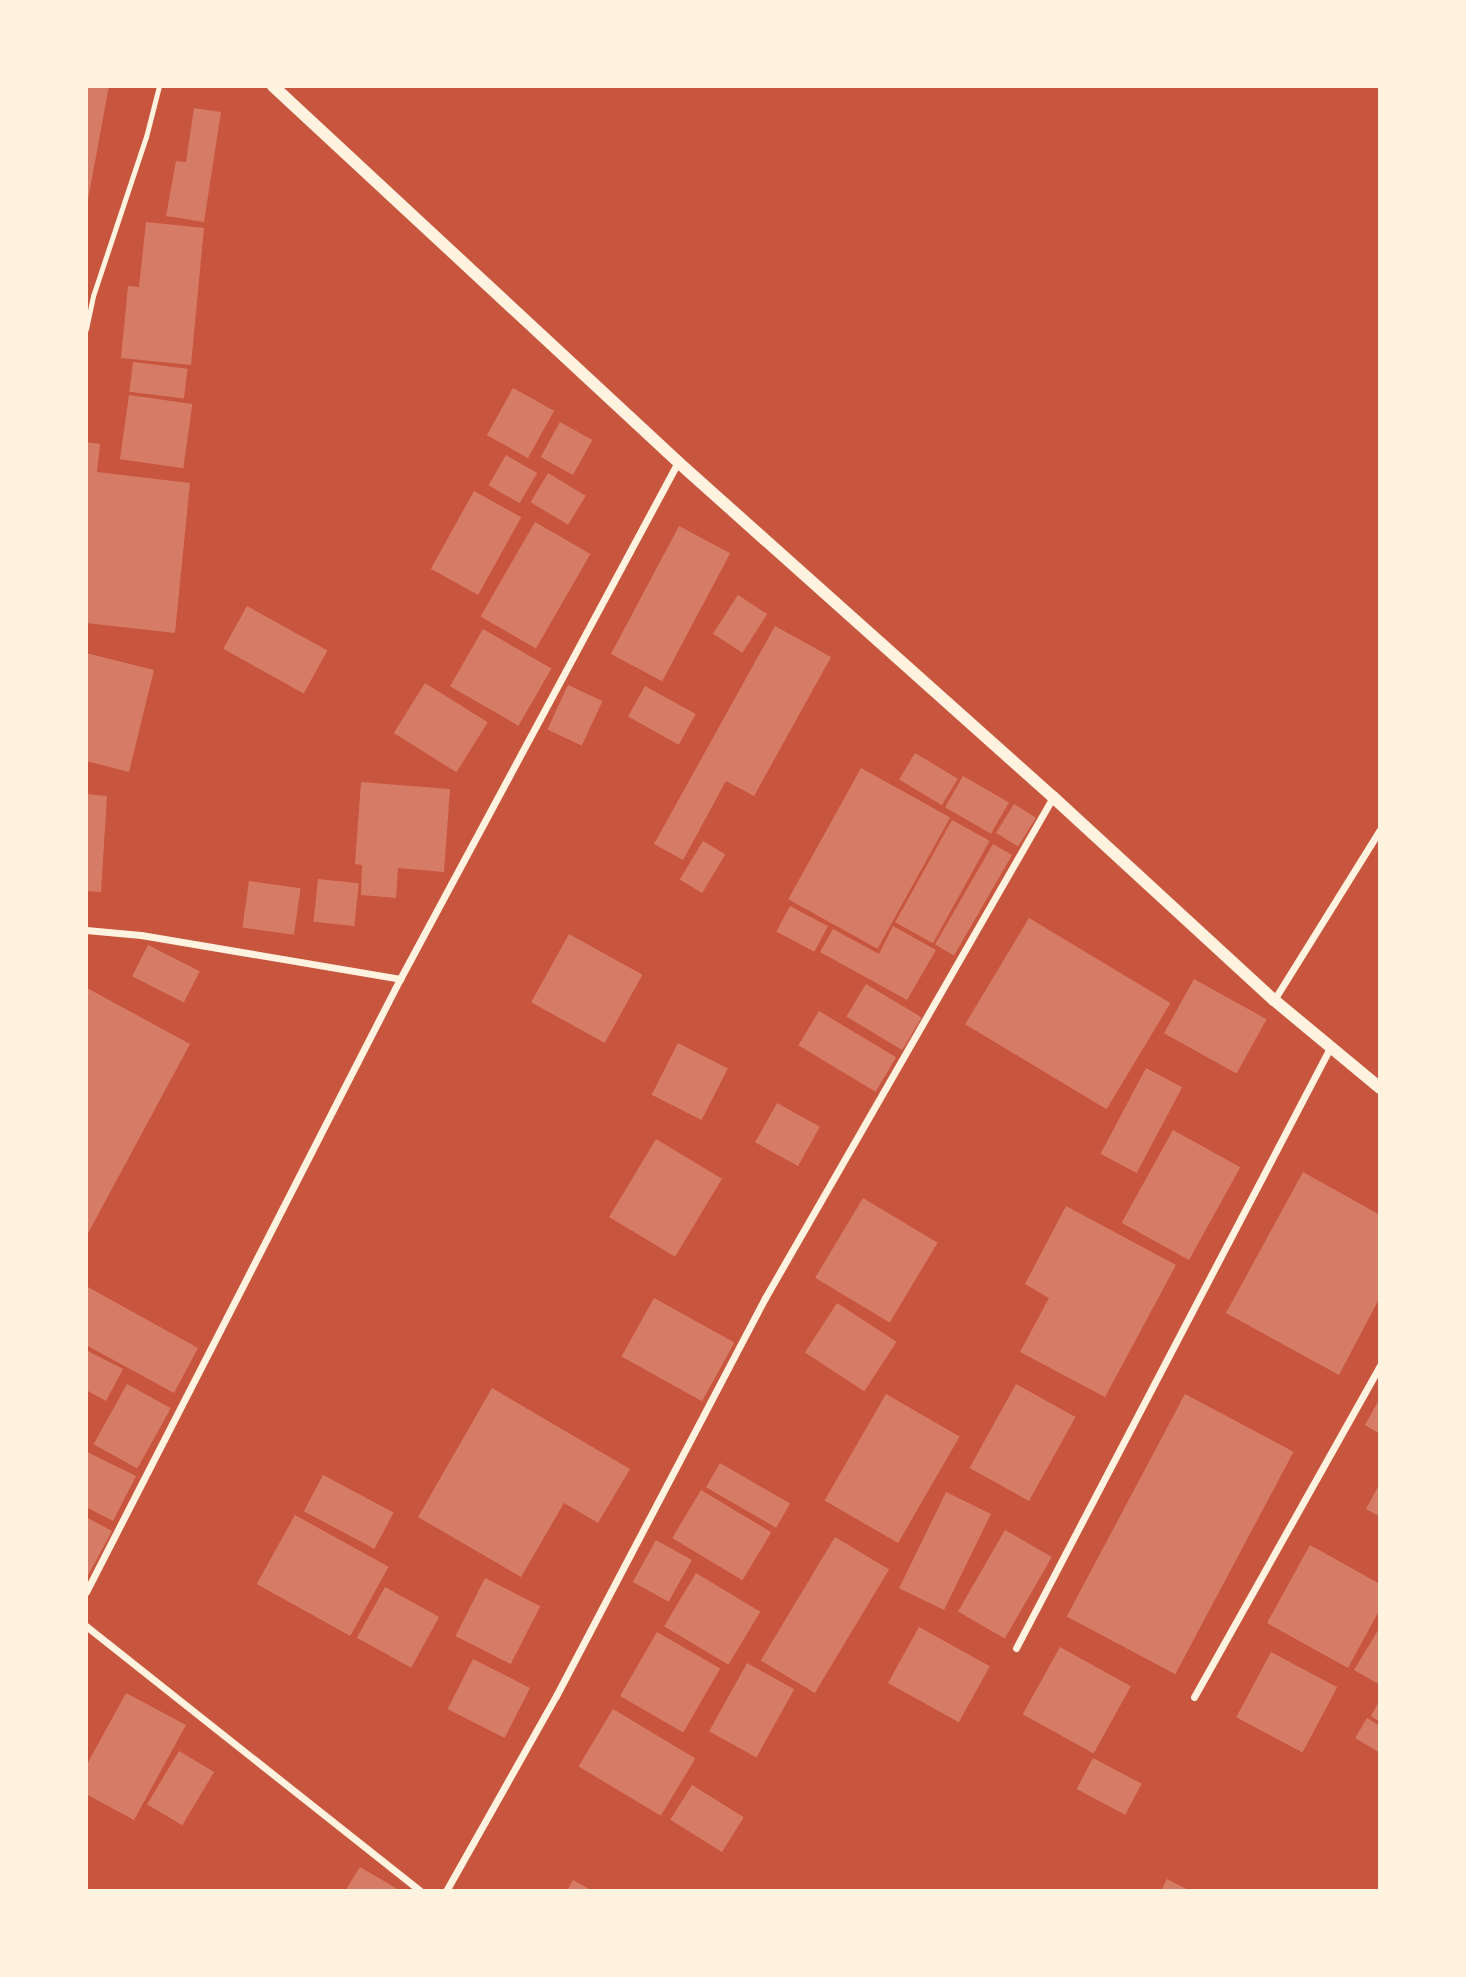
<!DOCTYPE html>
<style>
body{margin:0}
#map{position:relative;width:1466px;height:1977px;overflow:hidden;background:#c8553d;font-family:"Noto Sans",sans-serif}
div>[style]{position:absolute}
.building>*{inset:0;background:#d67c66;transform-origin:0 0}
.service>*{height:5px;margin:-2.5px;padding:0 2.5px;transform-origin:2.5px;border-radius:2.5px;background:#fff3e0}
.minor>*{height:7px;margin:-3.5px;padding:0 3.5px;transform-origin:3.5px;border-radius:3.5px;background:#fff3e0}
.tertiary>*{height:12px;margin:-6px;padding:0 6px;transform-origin:6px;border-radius:6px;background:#fff3e0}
span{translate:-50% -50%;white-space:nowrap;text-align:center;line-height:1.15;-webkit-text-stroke:6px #fff3e0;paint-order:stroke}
.frame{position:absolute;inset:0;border:88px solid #fff3e0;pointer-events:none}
</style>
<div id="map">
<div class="building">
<div style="clip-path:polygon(86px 86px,109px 86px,87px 205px,86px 205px)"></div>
<div style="clip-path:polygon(194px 108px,221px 112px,204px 222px,166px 216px,176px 161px,186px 162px)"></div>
<div style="clip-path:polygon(146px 222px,204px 228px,191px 365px,121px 358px,128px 286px,139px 287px)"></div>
<div style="left:133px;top:362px;width:55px;height:30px;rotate:7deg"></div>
<div style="left:513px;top:388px;width:47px;height:54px;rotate:29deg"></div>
<div style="left:129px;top:395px;width:64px;height:65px;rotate:8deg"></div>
<div style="left:560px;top:422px;width:37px;height:40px;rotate:29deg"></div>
<div style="clip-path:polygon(86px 442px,100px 444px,97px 472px,190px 483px,175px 633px,86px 623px)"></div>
<div style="left:506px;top:455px;width:36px;height:35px;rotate:30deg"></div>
<div style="left:548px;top:473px;width:44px;height:34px;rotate:31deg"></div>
<div style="left:474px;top:491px;width:54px;height:89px;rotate:29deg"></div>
<div style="left:535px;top:522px;width:64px;height:109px;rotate:30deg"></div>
<div style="left:679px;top:526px;width:58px;height:145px;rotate:28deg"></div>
<div style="left:738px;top:595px;width:35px;height:46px;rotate:33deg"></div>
<div style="left:247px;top:606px;width:92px;height:49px;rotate:29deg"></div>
<div style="clip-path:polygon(775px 626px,831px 657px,754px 796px,726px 781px,683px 860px,654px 844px)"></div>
<div style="left:483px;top:629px;width:79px;height:66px;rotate:30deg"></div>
<div style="clip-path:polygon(86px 653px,154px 670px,129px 772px,86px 761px)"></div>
<div style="left:425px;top:683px;width:74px;height:59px;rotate:32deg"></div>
<div style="left:568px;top:685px;width:38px;height:49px;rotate:25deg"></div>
<div style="left:645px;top:686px;width:58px;height:35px;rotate:29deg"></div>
<div style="left:915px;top:753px;width:50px;height:31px;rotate:31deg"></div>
<div style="left:861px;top:768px;width:102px;height:150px;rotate:29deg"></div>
<div style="left:963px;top:776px;width:53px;height:36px;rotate:30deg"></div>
<div style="clip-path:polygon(361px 782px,450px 789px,444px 872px,398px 868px,396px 898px,361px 895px,362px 865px,355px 864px)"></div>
<div style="clip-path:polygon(86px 794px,107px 796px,101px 892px,86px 891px)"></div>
<div style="left:1014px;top:804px;width:26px;height:34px;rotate:32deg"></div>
<div style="left:952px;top:820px;width:43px;height:117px;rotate:29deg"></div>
<div style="left:703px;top:841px;width:26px;height:45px;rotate:31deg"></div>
<div style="left:993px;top:844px;width:22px;height:116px;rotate:30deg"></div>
<div style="left:318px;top:879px;width:41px;height:43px;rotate:6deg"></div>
<div style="left:249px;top:881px;width:52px;height:47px;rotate:8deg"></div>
<div style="left:790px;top:906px;width:43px;height:29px;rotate:28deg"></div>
<div style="left:1029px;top:918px;width:165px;height:124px;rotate:31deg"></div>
<div style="clip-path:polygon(893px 926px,936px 950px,907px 1000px,820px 952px,833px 929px,879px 954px)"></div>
<div style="left:569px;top:934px;width:84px;height:78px;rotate:29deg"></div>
<div style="left:148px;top:945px;width:58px;height:35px;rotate:27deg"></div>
<div style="left:1194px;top:979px;width:83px;height:62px;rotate:29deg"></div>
<div style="left:866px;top:984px;width:65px;height:38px;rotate:31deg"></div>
<div style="clip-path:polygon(87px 988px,190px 1044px,86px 1237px,86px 989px)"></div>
<div style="left:819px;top:1011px;width:90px;height:40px;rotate:31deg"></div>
<div style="left:678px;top:1043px;width:56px;height:58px;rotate:27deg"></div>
<div style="left:1146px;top:1068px;width:41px;height:97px;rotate:28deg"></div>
<div style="left:777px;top:1103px;width:49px;height:45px;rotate:29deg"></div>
<div style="left:1173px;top:1130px;width:77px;height:106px;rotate:29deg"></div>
<div style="left:656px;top:1139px;width:77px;height:91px;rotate:31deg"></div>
<div style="clip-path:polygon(1303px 1172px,1380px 1215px,1380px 1297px,1339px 1375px,1226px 1313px)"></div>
<div style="left:863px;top:1198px;width:87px;height:93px;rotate:31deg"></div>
<div style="clip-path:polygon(1066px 1206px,1176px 1265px,1105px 1397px,1020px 1352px,1049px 1298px,1025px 1284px)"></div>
<div style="clip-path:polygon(86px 1286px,198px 1348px,174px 1393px,86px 1345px)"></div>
<div style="left:654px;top:1298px;width:92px;height:67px;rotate:29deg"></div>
<div style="left:837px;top:1303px;width:71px;height:59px;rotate:33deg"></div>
<div style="clip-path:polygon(86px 1350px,123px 1369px,106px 1401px,86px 1390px)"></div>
<div style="left:127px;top:1384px;width:50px;height:69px;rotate:29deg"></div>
<div style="left:1016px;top:1384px;width:68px;height:96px;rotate:29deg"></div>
<div style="clip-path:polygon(492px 1388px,630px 1469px,598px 1523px,564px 1503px,521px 1577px,418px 1517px)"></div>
<div style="left:886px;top:1394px;width:85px;height:123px;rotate:30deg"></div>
<div style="left:1185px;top:1394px;width:123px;height:252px;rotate:28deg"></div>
<div style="clip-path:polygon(1380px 1398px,1380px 1434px,1365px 1425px)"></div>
<div style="clip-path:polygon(87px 1452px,136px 1476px,113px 1521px,86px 1507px)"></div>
<div style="left:720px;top:1463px;width:81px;height:28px;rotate:30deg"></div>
<div style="left:323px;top:1475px;width:80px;height:41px;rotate:28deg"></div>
<div style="clip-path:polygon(1380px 1483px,1380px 1517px,1366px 1509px)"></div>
<div style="left:701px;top:1490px;width:82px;height:56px;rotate:31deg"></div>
<div style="left:946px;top:1492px;width:50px;height:107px;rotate:26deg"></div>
<div style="left:295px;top:1515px;width:107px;height:79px;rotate:29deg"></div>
<div style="clip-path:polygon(86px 1517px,112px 1531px,86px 1579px)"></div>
<div style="left:1005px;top:1530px;width:54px;height:94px;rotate:30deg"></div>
<div style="left:835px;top:1537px;width:63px;height:144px;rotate:31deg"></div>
<div style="left:656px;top:1540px;width:41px;height:48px;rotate:29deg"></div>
<div style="clip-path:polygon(1310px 1545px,1380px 1584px,1380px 1609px,1348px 1668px,1267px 1623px)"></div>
<div style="left:696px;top:1573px;width:75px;height:62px;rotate:31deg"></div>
<div style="left:485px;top:1578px;width:62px;height:65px;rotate:27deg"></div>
<div style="left:385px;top:1587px;width:62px;height:58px;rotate:29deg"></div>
<div style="left:919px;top:1627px;width:81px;height:64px;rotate:29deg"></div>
<div style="clip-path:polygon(1380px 1627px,1380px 1685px,1354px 1670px)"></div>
<div style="left:657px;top:1632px;width:73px;height:74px;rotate:30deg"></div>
<div style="left:1060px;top:1647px;width:81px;height:77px;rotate:29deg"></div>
<div style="left:1271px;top:1652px;width:75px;height:74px;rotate:28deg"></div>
<div style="left:473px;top:1659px;width:64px;height:56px;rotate:27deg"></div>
<div style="left:747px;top:1663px;width:54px;height:78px;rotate:29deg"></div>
<div style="clip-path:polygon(126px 1693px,186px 1725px,134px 1820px,86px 1794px,86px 1766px)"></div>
<div style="clip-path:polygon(1380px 1700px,1380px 1722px,1371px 1716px)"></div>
<div style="left:613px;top:1709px;width:96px;height:67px;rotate:31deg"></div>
<div style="clip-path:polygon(1367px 1718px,1380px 1726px,1380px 1753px,1355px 1738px)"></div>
<div style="left:179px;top:1751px;width:41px;height:62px;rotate:31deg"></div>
<div style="left:1093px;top:1758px;width:55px;height:35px;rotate:28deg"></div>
<div style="left:692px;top:1785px;width:61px;height:41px;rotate:32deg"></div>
<div style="clip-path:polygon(360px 1867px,401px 1891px,345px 1891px)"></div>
<div style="clip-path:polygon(1167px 1879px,1190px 1891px,1161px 1891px)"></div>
<div style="clip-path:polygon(573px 1880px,593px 1891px,567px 1891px)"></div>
</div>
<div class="service">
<div style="left:86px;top:329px;width:34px;rotate:-78deg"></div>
<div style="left:93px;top:296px;width:168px;rotate:-71.6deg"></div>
<div style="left:146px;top:137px;width:53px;rotate:-75.7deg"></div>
</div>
<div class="minor">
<div style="left:86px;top:930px;width:55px;rotate:5.2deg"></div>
<div style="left:141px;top:935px;width:263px;rotate:9.6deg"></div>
<div style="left:1274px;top:1000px;width:200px;rotate:-58.1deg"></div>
<div style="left:86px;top:1592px;width:689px;rotate:-62.88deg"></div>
<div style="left:400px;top:979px;width:587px;rotate:-61.73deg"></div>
<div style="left:86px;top:1626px;width:426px;rotate:38.4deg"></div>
<div style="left:1016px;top:1648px;width:677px;rotate:-62.38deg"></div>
<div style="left:1194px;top:1697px;width:381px;rotate:-60.7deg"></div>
<div style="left:446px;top:1891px;width:224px;rotate:-60.6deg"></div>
<div style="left:556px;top:1696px;width:450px;rotate:-62.3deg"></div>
<div style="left:765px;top:1298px;width:578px;rotate:-60.11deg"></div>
</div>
<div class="tertiary">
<div style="left:273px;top:86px;width:553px;rotate:42.87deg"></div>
<div style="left:678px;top:462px;width:503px;rotate:41.78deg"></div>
<div style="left:1053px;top:797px;width:300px;rotate:42.6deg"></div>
<div style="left:1274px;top:1000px;width:138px;rotate:39.7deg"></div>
</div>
<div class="frame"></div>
</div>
